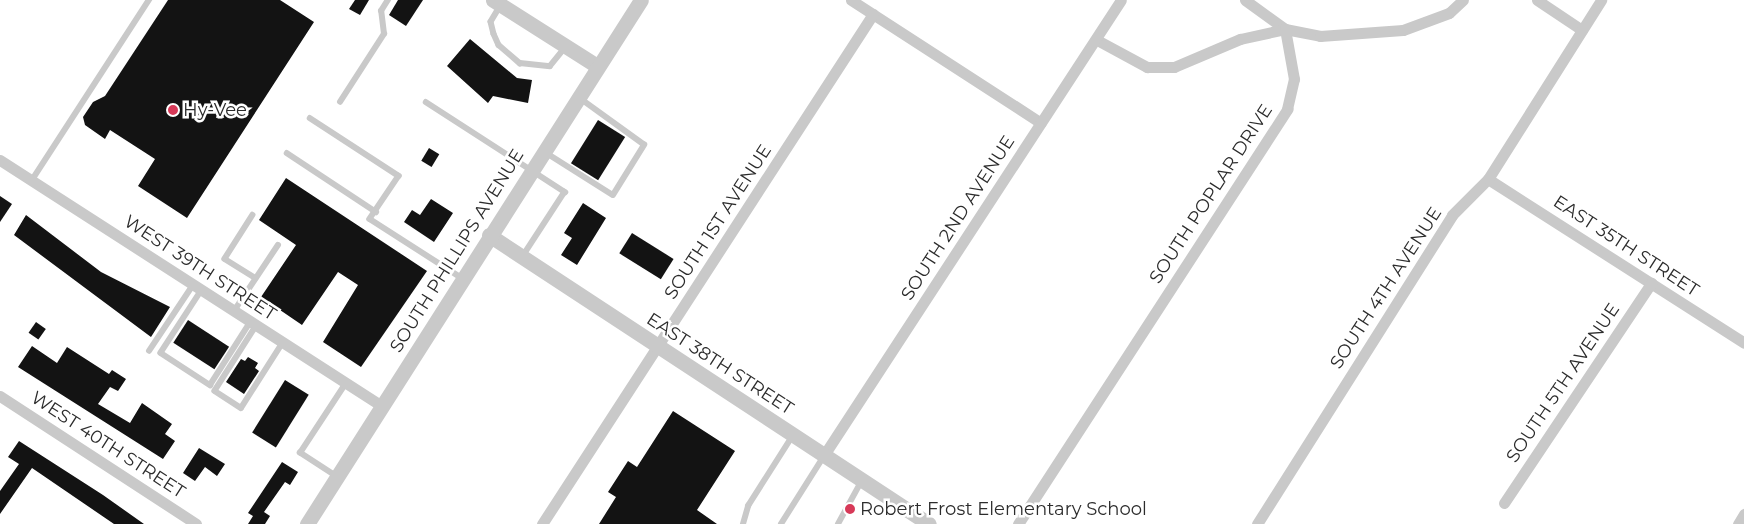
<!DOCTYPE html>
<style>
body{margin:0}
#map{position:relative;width:1744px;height:524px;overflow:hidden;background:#fff;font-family:Montserrat,sans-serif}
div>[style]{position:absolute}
.building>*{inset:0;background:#131313;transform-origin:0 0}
.service>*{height:5.5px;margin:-2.75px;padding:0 2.75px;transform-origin:2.75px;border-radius:2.75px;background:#c9c9c9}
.minor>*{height:11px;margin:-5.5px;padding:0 5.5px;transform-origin:5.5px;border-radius:5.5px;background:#c9c9c9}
.tertiary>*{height:15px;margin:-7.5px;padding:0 7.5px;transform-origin:7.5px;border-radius:7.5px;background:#c9c9c9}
.dots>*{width:14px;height:14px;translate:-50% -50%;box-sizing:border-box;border:2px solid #fff;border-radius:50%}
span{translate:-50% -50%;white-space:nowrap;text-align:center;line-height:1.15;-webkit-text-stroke:5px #fff;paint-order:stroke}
.poi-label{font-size:18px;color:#2c2c2c}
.left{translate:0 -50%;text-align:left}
.street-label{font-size:18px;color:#2c2c2c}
</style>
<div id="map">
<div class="building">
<div style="clip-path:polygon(168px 0,280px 0,314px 22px,187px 218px,138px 186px,155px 159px,110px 130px,105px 139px,85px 125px,83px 117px,93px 102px,105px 96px)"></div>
<div style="clip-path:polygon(355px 0,369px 0,360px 15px,349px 9px)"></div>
<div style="clip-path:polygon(398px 0,423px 0,406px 26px,389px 15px)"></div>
<div style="clip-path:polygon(470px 39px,517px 78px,532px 80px,528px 103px,493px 96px,488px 103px,447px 66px)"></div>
<div style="left:598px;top:120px;width:32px;height:51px;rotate:32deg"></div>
<div style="left:429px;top:148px;width:12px;height:15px;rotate:31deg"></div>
<div style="clip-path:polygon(286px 178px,427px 271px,361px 367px,323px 342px,358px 285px,338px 272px,302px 325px,261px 297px,296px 245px,259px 220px)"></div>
<div style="clip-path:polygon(0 196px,12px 204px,0 222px)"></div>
<div style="clip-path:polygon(431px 199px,453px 213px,434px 242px,404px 222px,412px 210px,420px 215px)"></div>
<div style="clip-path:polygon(583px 203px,606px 218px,577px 265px,561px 255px,572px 238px,564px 233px)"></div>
<div style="clip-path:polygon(26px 215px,101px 272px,170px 307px,151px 337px,14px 235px)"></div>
<div style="left:632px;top:233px;width:49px;height:24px;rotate:32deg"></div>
<div style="left:188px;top:320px;width:49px;height:27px;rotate:33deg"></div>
<div style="left:36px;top:322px;width:12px;height:13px;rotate:35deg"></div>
<div style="clip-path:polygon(32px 346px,57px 363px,67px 347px,109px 374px,112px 370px,126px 379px,118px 391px,110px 387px,98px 404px,130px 423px,142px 403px,172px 424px,165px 434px,175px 441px,163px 459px,18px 367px)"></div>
<div style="clip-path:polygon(248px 357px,258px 363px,255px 368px,259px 371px,244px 394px,226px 382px,241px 359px,245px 361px)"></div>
<div style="left:285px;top:380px;width:28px;height:62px;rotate:32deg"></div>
<div style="clip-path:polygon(673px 411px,735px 451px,697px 510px,717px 524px,599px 524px,616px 497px,608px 492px,628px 461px,637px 467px)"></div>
<div style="clip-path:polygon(19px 441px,103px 495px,144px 524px,114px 524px,32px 468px,0 514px,0 491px,19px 464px,8px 457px)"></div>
<div style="clip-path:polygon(199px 448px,225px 464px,217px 476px,205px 467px,195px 481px,183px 473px)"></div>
<div style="clip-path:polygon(282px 462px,298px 472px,290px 485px,285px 482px,264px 512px,270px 516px,265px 524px,248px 524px,253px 516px,248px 513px)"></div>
</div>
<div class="service">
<div style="left:500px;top:7px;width:17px;rotate:121deg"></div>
<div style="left:491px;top:22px;width:12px;rotate:76deg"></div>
<div style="left:494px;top:34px;width:12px;rotate:66deg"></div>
<div style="left:499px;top:45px;width:28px;rotate:41deg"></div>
<div style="left:520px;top:63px;width:30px;rotate:6deg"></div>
<div style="left:550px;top:66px;width:26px;rotate:-51deg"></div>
<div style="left:340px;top:102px;width:81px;rotate:-57.1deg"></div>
<div style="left:384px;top:34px;width:23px;rotate:-97deg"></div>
<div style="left:381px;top:11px;width:13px;rotate:-58deg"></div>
<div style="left:426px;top:102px;width:166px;rotate:32.9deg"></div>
<div style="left:565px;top:192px;width:75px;rotate:123.1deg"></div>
<div style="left:310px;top:118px;width:106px;rotate:33.1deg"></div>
<div style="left:399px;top:176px;width:52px;rotate:124deg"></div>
<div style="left:370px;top:219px;width:109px;rotate:32.7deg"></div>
<div style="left:545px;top:152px;width:80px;rotate:32.3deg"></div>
<div style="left:613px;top:195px;width:59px;rotate:-58.2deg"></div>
<div style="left:644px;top:145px;width:80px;rotate:-144.1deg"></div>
<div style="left:287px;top:153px;width:107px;rotate:33.5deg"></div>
<div style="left:32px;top:180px;width:215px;rotate:-57deg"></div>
<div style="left:253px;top:215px;width:52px;rotate:122.5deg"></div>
<div style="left:225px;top:259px;width:36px;rotate:32deg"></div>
<div style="left:202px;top:290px;width:75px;rotate:123.1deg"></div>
<div style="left:161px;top:353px;width:59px;rotate:33.1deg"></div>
<div style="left:210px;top:385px;width:76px;rotate:-57.4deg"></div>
<div style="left:234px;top:311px;width:79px;rotate:-56.3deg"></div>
<div style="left:257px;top:325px;width:78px;rotate:122.5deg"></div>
<div style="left:215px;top:391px;width:31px;rotate:33deg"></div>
<div style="left:241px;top:408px;width:78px;rotate:-57.5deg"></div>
<div style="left:149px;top:351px;width:79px;rotate:-56.3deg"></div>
<div style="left:337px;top:477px;width:44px;rotate:-147deg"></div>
<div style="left:300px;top:453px;width:84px;rotate:-56.7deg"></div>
<div style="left:743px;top:524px;width:19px;rotate:-74deg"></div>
<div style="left:748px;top:506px;width:84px;rotate:-57.6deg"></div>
<div style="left:781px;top:524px;width:80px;rotate:-57.7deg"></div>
<div style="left:838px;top:524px;width:48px;rotate:-61.3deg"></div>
</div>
<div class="minor">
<div style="left:851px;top:0;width:226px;rotate:32.9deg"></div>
<div style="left:1245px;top:0;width:49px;rotate:35.9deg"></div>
<div style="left:1537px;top:0;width:54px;rotate:33.7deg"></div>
<div style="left:1097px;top:40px;width:57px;rotate:28.4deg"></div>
<div style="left:1147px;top:67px;width:27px"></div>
<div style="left:1174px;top:67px;width:72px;rotate:-23deg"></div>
<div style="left:1240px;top:39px;width:46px;rotate:-12.5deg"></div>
<div style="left:1285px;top:29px;width:36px;rotate:11deg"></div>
<div style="left:1320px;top:36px;width:83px;rotate:-4.1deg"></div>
<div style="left:1403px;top:30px;width:49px;rotate:-20.3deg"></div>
<div style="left:1449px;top:13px;width:19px;rotate:-43deg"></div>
<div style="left:0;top:160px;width:454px;rotate:32.8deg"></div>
<div style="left:1488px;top:179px;width:304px;rotate:32.6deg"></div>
<div style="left:0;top:396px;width:234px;rotate:33.1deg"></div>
<div style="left:824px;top:455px;width:543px;rotate:-56.87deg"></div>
<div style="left:1504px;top:503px;width:265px;rotate:-56.2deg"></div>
<div style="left:542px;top:524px;width:608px;rotate:-57.02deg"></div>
<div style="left:1018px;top:524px;width:495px;rotate:-57deg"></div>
<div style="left:1287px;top:109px;width:31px;rotate:-77deg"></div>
<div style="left:1294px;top:79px;width:51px;rotate:-100.2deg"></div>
<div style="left:1257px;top:524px;width:365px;rotate:-57.7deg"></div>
<div style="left:1452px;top:215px;width:51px;rotate:-45deg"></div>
<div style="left:1488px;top:179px;width:212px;rotate:-57.7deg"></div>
<div style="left:1738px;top:524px;width:12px;rotate:-59deg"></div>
</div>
<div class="tertiary">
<div style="left:493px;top:0;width:123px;rotate:32.4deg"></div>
<div style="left:489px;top:235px;width:526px;rotate:33.3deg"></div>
<div style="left:307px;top:524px;width:621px;rotate:-57.49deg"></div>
</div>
<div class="dots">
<div style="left:173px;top:110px;background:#d73958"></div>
<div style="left:850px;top:509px;background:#d73958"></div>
</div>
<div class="poi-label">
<span class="left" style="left:183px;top:110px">Hy-Vee</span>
<span class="left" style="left:860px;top:509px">Robert Frost Elementary School</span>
</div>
<div class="street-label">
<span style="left:1211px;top:194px;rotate:-57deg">SOUTH POPLAR DRIVE</span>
<span style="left:958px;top:218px;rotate:-57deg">SOUTH 2ND AVENUE</span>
<span style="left:718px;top:222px;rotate:-57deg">SOUTH 1ST AVENUE</span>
<span style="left:1626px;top:246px;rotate:33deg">EAST 35TH STREET</span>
<span style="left:457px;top:251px;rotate:-58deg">SOUTH PHILLIPS AVENUE</span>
<span style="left:200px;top:268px;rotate:33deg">WEST 39TH STREET</span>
<span style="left:1386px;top:288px;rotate:-57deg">SOUTH 4TH AVENUE</span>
<span style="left:720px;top:364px;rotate:33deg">EAST 38TH STREET</span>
<span style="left:1563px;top:383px;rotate:-56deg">SOUTH 5TH AVENUE</span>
<span style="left:108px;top:445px;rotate:33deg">WEST 40TH STREET</span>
</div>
</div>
